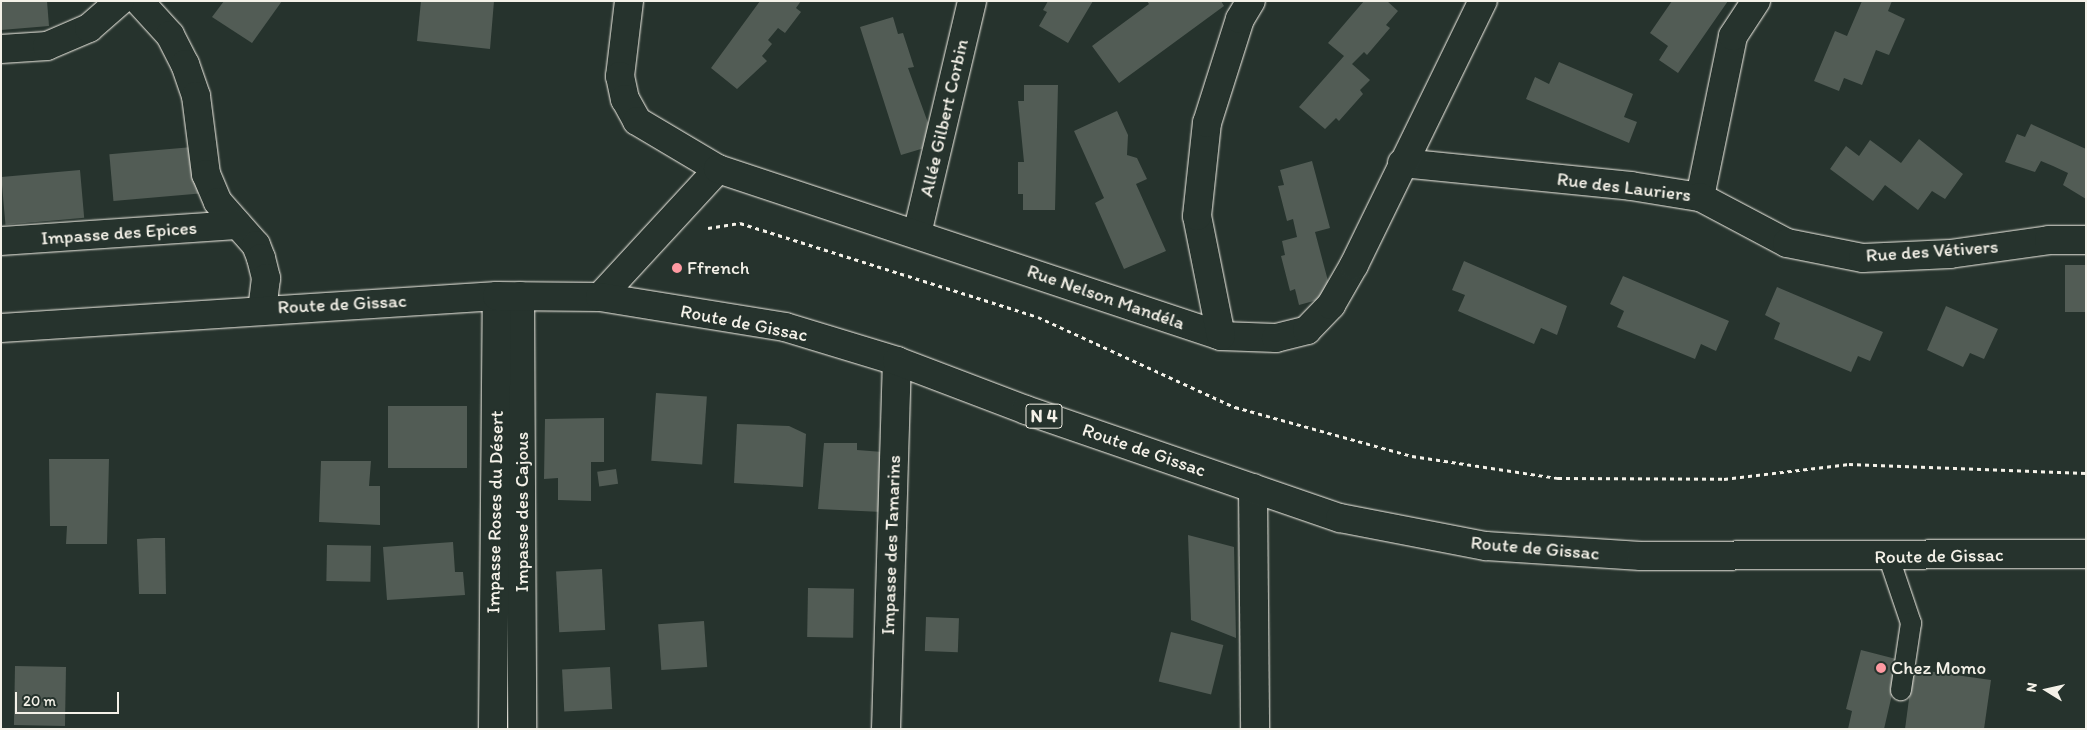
<!DOCTYPE html>
<meta charset="utf-8">
<style>
body{margin:0}
#map{position:relative;width:2087px;height:730px;overflow:hidden;background:#26332d;font-family:Itim,sans-serif}
div>[style]{position:absolute}
.building>*{inset:0;background:#525c55;transform-origin:0 0}
.path>*{height:3px;margin-top:-1.5px;transform-origin:0;background:repeating-linear-gradient(90deg,#f4f1e8 0 4px,transparent 0 8px)}
.roads{filter:drop-shadow(0 0 1px #f4f1e8) drop-shadow(0 0 1px #f4f1e8)}
.lane>*{height:20px;margin:-10px;padding:0 10px;transform-origin:10px;border-radius:10px;background:#26332d}
.street>*{height:28px;margin:-14px;padding:0 14px;transform-origin:14px;border-radius:14px;background:#26332d}
.primary>*{height:28px;margin:-14px;padding:0 14px;transform-origin:14px;border-radius:14px;background:#26332d}
.dots>*{width:14px;height:14px;translate:-50% -50%;box-sizing:border-box;border:2px solid #26332d;border-radius:50%}
span{translate:-50% -50%;white-space:nowrap;text-align:center;line-height:1.15;-webkit-text-stroke:4px #26332d;paint-order:stroke}
.shield-label span{padding:1px 4px;background:#26332d;border:1px solid;border-radius:4px;-webkit-text-stroke-width:0}
.shield-label{font-size:18px;color:#f4f1e8;font-weight:700}
.street-label{font-size:19px;color:#f4f1e8}
.poi-label{font-size:19px;color:#f4f1e8}
.left{translate:0 -50%;text-align:left}
.frame{position:absolute;inset:0;border:2px solid #f4f1e8;pointer-events:none}
.north{position:absolute;left:2022px;top:665px;width:50px;height:50px;-webkit-text-stroke:4px #26332d;paint-order:stroke;rotate:280deg;font-size:14px;font-weight:700;line-height:20px;text-align:center;color:#f4f1e8}
.north::after{content:'';display:block;margin:auto;width:18px;height:22px;background:#f4f1e8;clip-path:polygon(50% 0,100% 100%,50% 72%,0 100%)}
.scale{position:absolute;left:15px;top:692px;width:104px;height:22px;box-sizing:border-box;border:2px solid #f4f1e8;border-top:0;padding-left:6px;font-size:15px;line-height:18px;white-space:nowrap;color:#f4f1e8;-webkit-text-stroke:4px #26332d;paint-order:stroke}
</style>
<div id="map">
<div class="building">
<div style="clip-path:polygon(1px 1px,47px 1px,49px 26px,1px 30px)"></div>
<div style="clip-path:polygon(224px 1px,282px 1px,252px 43px,212px 17px)"></div>
<div style="clip-path:polygon(421px 1px,494px 1px,490px 49px,417px 41px)"></div>
<div style="clip-path:polygon(760px 1px,801px 1px,796px 8px,801px 12px,785px 33px,778px 28px,768px 40px,772px 44px,762px 56px,767px 61px,737px 89px,711px 68px)"></div>
<div style="clip-path:polygon(1048px 1px,1093px 1px,1068px 43px,1039px 26px,1047px 12px,1043px 10px)"></div>
<div style="clip-path:polygon(1147px 1px,1221px 1px,1224px 6px,1119px 83px,1092px 46px,1149px 4px)"></div>
<div style="clip-path:polygon(1364px 1px,1387px 1px,1398px 11px,1386px 25px,1390px 28px,1367px 55px,1364px 52px,1352px 64px,1370px 80px,1360px 90px,1363px 94px,1339px 121px,1336px 118px,1325px 129px,1299px 107px,1344px 56px,1328px 43px)"></div>
<div style="clip-path:polygon(1672px 1px,1728px 1px,1678px 73px,1659px 60px,1668px 46px,1650px 33px)"></div>
<div style="clip-path:polygon(1862px 1px,1892px 1px,1888px 11px,1905px 19px,1889px 55px,1876px 50px,1862px 85px,1844px 78px,1839px 91px,1814px 81px,1835px 31px,1847px 36px)"></div>
<div style="clip-path:polygon(893px 17px,898px 34px,903px 33px,914px 67px,908px 68px,931px 131px,926px 132px,931px 146px,901px 155px,860px 27px)"></div>
<div style="clip-path:polygon(1559px 62px,1633px 94px,1624px 117px,1637px 122px,1629px 143px,1526px 99px,1535px 77px,1549px 84px)"></div>
<div style="clip-path:polygon(1024px 85px,1058px 85px,1055px 210px,1023px 210px,1023px 194px,1018px 194px,1018px 162px,1024px 162px,1018px 101px,1024px 101px)"></div>
<div style="clip-path:polygon(1117px 111px,1128px 135px,1127px 155px,1137px 158px,1147px 179px,1136px 184px,1166px 251px,1124px 269px,1095px 203px,1104px 198px,1074px 131px)"></div>
<div style="clip-path:polygon(2031px 124px,2086px 149px,2086px 199px,2063px 185px,2068px 173px,2053px 166px,2041px 161px,2035px 172px,2005px 162px,2017px 134px,2025px 137px)"></div>
<div style="clip-path:polygon(1919px 139px,1963px 174px,1945px 199px,1932px 191px,1918px 210px,1885px 185px,1873px 201px,1830px 169px,1846px 146px,1859px 156px,1870px 140px,1901px 163px)"></div>
<div style="left:204px;top:146px;width:47px;height:95px;rotate:85deg"></div>
<div style="clip-path:polygon(1312px 161px,1330px 228px,1315px 232px,1332px 296px,1299px 305px,1295px 289px,1290px 291px,1281px 256px,1285px 255px,1282px 241px,1297px 237px,1293px 219px,1287px 221px,1278px 186px,1284px 185px,1280px 170px)"></div>
<div style="left:80px;top:170px;width:48px;height:79px;rotate:85deg"></div>
<div style="clip-path:polygon(1464px 261px,1567px 306px,1557px 335px,1541px 328px,1534px 344px,1458px 311px,1465px 295px,1452px 290px)"></div>
<div style="left:2065px;top:265px;width:21px;height:47px"></div>
<div style="clip-path:polygon(1623px 276px,1729px 321px,1716px 351px,1701px 344px,1695px 359px,1617px 327px,1624px 311px,1610px 304px)"></div>
<div style="clip-path:polygon(1777px 287px,1883px 332px,1870px 361px,1858px 356px,1851px 372px,1774px 339px,1780px 323px,1765px 315px)"></div>
<div style="clip-path:polygon(1946px 306px,1998px 329px,1984px 359px,1970px 353px,1963px 367px,1927px 350px)"></div>
<div style="left:656px;top:393px;width:51px;height:68px;rotate:4deg"></div>
<div style="left:388px;top:406px;width:79px;height:62px"></div>
<div style="clip-path:polygon(604px 418px,604px 462px,591px 462px,591px 501px,558px 500px,558px 478px,544px 479px,545px 419px)"></div>
<div style="clip-path:polygon(737px 424px,789px 426px,806px 434px,803px 487px,734px 483px)"></div>
<div style="clip-path:polygon(824px 443px,857px 443px,857px 450px,883px 452px,882px 512px,818px 509px)"></div>
<div style="clip-path:polygon(49px 459px,109px 459px,107px 544px,66px 544px,67px 526px,50px 526px)"></div>
<div style="clip-path:polygon(321px 461px,371px 461px,369px 486px,380px 486px,380px 525px,319px 522px)"></div>
<div style="left:616px;top:469px;width:15px;height:19px;rotate:82deg"></div>
<div style="clip-path:polygon(1188px 535px,1234px 547px,1236px 638px,1191px 620px)"></div>
<div style="clip-path:polygon(154px 538px,165px 538px,166px 594px,139px 594px,137px 539px)"></div>
<div style="clip-path:polygon(453px 542px,455px 572px,463px 572px,465px 595px,387px 600px,383px 547px)"></div>
<div style="left:327px;top:545px;width:44px;height:36px;rotate:1deg"></div>
<div style="left:602px;top:569px;width:61px;height:46px;rotate:87deg"></div>
<div style="left:808px;top:588px;width:46px;height:49px;rotate:1deg"></div>
<div style="left:926px;top:617px;width:33px;height:34px;rotate:2deg"></div>
<div style="left:704px;top:621px;width:46px;height:46px;rotate:86deg"></div>
<div style="left:1171px;top:632px;width:54px;height:51px;rotate:14deg"></div>
<div style="clip-path:polygon(1861px 650px,1900px 660px,1884px 729px,1848px 729px,1852px 711px,1846px 709px)"></div>
<div style="left:15px;top:666px;width:51px;height:59px;rotate:1deg"></div>
<div style="left:610px;top:667px;width:42px;height:48px;rotate:87deg"></div>
<div style="clip-path:polygon(1913px 669px,1991px 680px,1984px 729px,1905px 729px)"></div>
</div>
<div class="path">
<div style="left:708px;top:228px;width:32px;rotate:-9deg"></div>
<div style="left:740px;top:223px;width:312px;rotate:17.5deg"></div>
<div style="left:1038px;top:317px;width:217px;rotate:24.6deg"></div>
<div style="left:1235px;top:407px;width:184px;rotate:15.5deg"></div>
<div style="left:1412px;top:456px;width:148px;rotate:8.6deg"></div>
<div style="left:1558px;top:478px;width:166px;rotate:0.3deg"></div>
<div style="left:1724px;top:479px;width:126px;rotate:-6.8deg"></div>
<div style="left:1849px;top:464px;width:237px;rotate:2.2deg"></div>
</div>
<div class="roads">
<div class="lane">
<div style="left:1889px;top:558px;width:69px;rotate:71.3deg"></div>
<div style="left:1911px;top:623px;width:68px;rotate:98.5deg"></div>
</div>
<div class="street">
<div style="left:139px;top:1px;width:46px;rotate:47.6deg"></div>
<div style="left:170px;top:35px;width:33px;rotate:63deg"></div>
<div style="left:185px;top:64px;width:34px;rotate:71deg"></div>
<div style="left:196px;top:96px;width:79px;rotate:82.7deg"></div>
<div style="left:206px;top:174px;width:30px;rotate:67deg"></div>
<div style="left:218px;top:202px;width:57px;rotate:48.5deg"></div>
<div style="left:256px;top:245px;width:14px;rotate:69deg"></div>
<div style="left:261px;top:258px;width:21px;rotate:76deg"></div>
<div style="left:266px;top:278px;width:31px;rotate:97deg"></div>
<div style="left:629px;top:1px;width:76px;rotate:96.8deg"></div>
<div style="left:620px;top:76px;width:24px;rotate:78deg"></div>
<div style="left:625px;top:99px;width:25px;rotate:61deg"></div>
<div style="left:637px;top:121px;width:94px;rotate:30.7deg"></div>
<div style="left:1px;top:49px;width:46px;rotate:-3.7deg"></div>
<div style="left:47px;top:46px;width:46px;rotate:-23.2deg"></div>
<div style="left:89px;top:28px;width:41px;rotate:-41.1deg"></div>
<div style="left:1402px;top:163px;width:230px;rotate:5.7deg"></div>
<div style="left:1631px;top:186px;width:70px;rotate:9.1deg"></div>
<div style="left:1700px;top:197px;width:164px;rotate:-78.4deg"></div>
<div style="left:1733px;top:36px;width:42px;rotate:-56.7deg"></div>
<div style="left:1700px;top:197px;width:98px;rotate:27.9deg"></div>
<div style="left:1787px;top:243px;width:77px;rotate:11.2deg"></div>
<div style="left:1863px;top:258px;width:87px;rotate:-2.6deg"></div>
<div style="left:1950px;top:254px;width:100px;rotate:-8deg"></div>
<div style="left:2049px;top:240px;width:37px"></div>
<div style="left:917px;top:234px;width:239px;rotate:-76.7deg"></div>
<div style="left:1px;top:241px;width:237px;rotate:-3.9deg"></div>
<div style="left:520px;top:296px;width:433px;rotate:89.7deg"></div>
<div style="left:600px;top:297px;width:174px;rotate:-47.3deg"></div>
<div style="left:718px;top:169px;width:530px;rotate:18.37deg"></div>
<div style="left:1221px;top:336px;width:55px;rotate:2.1deg"></div>
<div style="left:1276px;top:338px;width:32px;rotate:-14deg"></div>
<div style="left:1307px;top:330px;width:35px;rotate:-46deg"></div>
<div style="left:1331px;top:305px;width:46px;rotate:-60.1deg"></div>
<div style="left:1354px;top:265px;width:294px;rotate:-64deg"></div>
<div style="left:1221px;top:336px;width:122px;rotate:-101.3deg"></div>
<div style="left:1197px;top:216px;width:94px;rotate:-83.9deg"></div>
<div style="left:1207px;top:123px;width:109px;rotate:-72.4deg"></div>
<div style="left:1240px;top:19px;width:21px;rotate:-59deg"></div>
<div style="left:1253px;top:488px;width:241px;rotate:89.5deg"></div>
<div style="left:493px;top:729px;width:433px;rotate:-89.5deg"></div>
<div style="left:886px;top:729px;width:368px;rotate:-88.3deg"></div>
</div>
<div class="primary">
<div style="left:1px;top:328px;width:497px;rotate:-3.7deg"></div>
<div style="left:497px;top:296px;width:103px;rotate:0.6deg"></div>
<div style="left:600px;top:297px;width:187px;rotate:9.2deg"></div>
<div style="left:785px;top:327px;width:117px;rotate:16.9deg"></div>
<div style="left:897px;top:361px;width:138px;rotate:20.8deg"></div>
<div style="left:1026px;top:410px;width:332px;rotate:19deg"></div>
<div style="left:1340px;top:518px;width:149px;rotate:10.9deg"></div>
<div style="left:1486px;top:546px;width:155px;rotate:3.7deg"></div>
<div style="left:1641px;top:556px;width:445px;rotate:-0.3deg"></div>
</div>
</div>
<div class="dots">
<div style="left:677px;top:268px;background:#ff9aa2"></div>
<div style="left:1881px;top:668px;background:#ff9aa2"></div>
</div>
<div class="shield-label">
<span style="left:1044px;top:416px">N 4</span>
</div>
<div class="street-label">
<span style="left:944px;top:118px;rotate:-77deg">Allée Gilbert Corbin</span>
<span style="left:1624px;top:187px;rotate:7deg">Rue des Lauriers</span>
<span style="left:119px;top:233px;rotate:-4deg">Impasse des Epices</span>
<span style="left:1932px;top:251px;rotate:-4deg">Rue des Vétivers</span>
<span style="left:1106px;top:297px;rotate:19deg">Rue Nelson Mandéla</span>
<span style="left:342px;top:304px;rotate:-3deg">Route de Gissac</span>
<span style="left:744px;top:323px;rotate:11deg">Route de Gissac</span>
<span style="left:1144px;top:450px;rotate:19deg">Route de Gissac</span>
<span style="left:495px;top:512px;rotate:-89deg">Impasse Roses du Désert</span>
<span style="left:522px;top:512px;rotate:-90deg">Impasse des Cajous</span>
<span style="left:891px;top:545px;rotate:-88deg">Impasse des Tamarins</span>
<span style="left:1535px;top:548px;rotate:5deg">Route de Gissac</span>
<span style="left:1939px;top:556px;rotate:-1deg">Route de Gissac</span>
</div>
<div class="poi-label">
<span class="left" style="left:687px;top:268px">Ffrench</span>
<span class="left" style="left:1891px;top:668px">Chez Momo</span>
</div>
<div class="frame"></div>
<div class="north">N</div>
<div class="scale">20 m</div>
</div>
